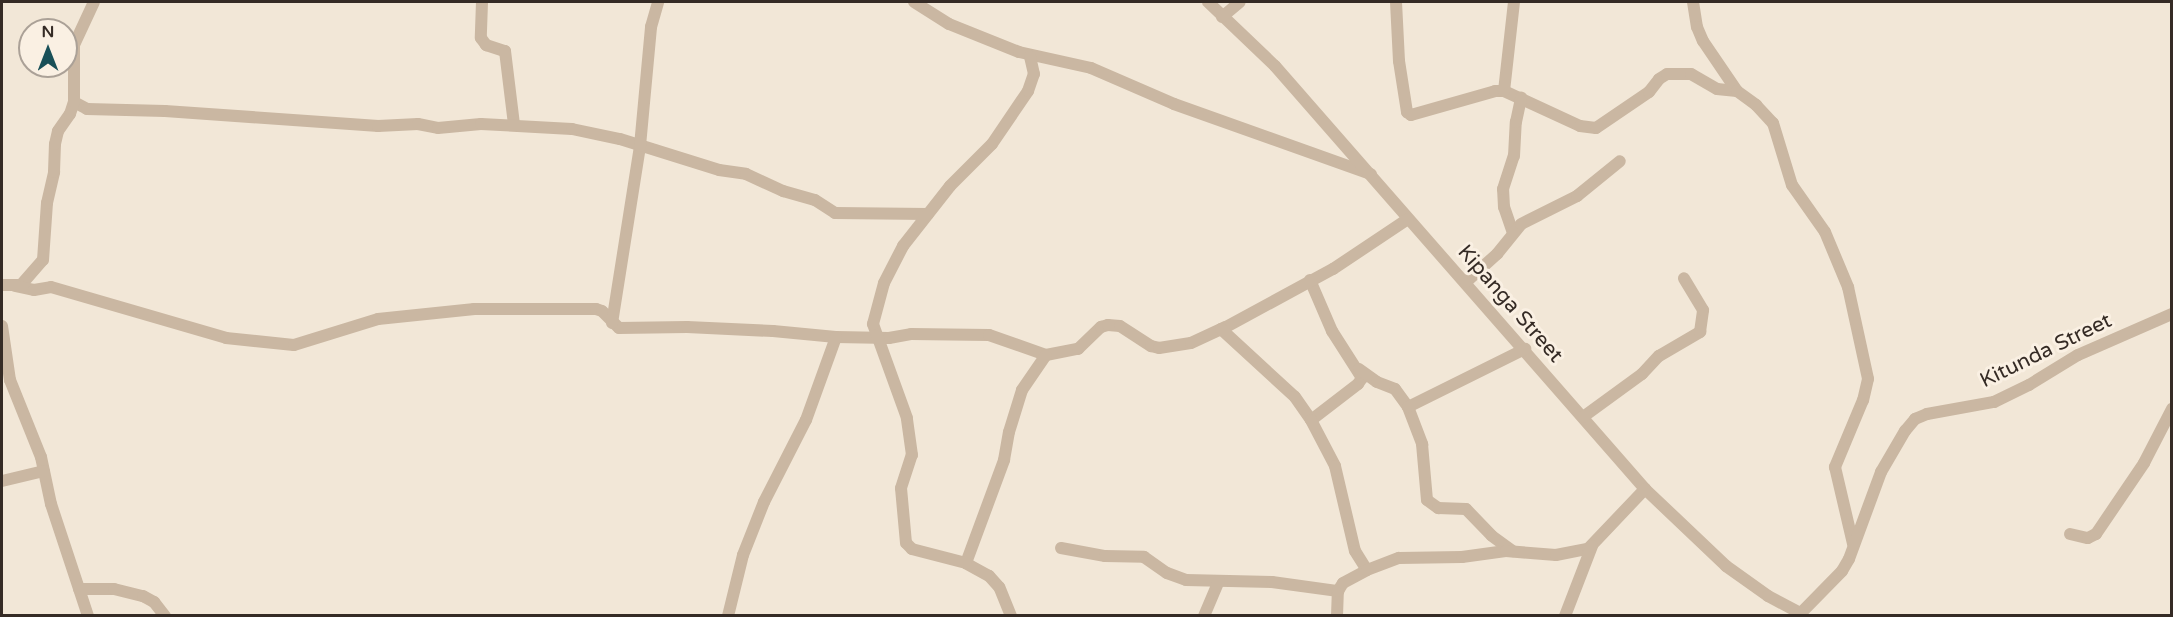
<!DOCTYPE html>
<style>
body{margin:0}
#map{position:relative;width:2173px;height:617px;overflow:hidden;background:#f2e7d7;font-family:"Varela Round",sans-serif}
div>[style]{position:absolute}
.street>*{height:12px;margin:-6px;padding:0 6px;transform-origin:6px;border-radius:6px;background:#cab7a2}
span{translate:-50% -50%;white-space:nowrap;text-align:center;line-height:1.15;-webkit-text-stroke:6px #faf0e3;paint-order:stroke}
.street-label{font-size:21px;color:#352b25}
.frame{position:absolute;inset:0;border:3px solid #352b25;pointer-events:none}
.north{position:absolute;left:18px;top:18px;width:60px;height:60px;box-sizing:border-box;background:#faf0e3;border:2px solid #aba197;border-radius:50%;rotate:0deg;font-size:16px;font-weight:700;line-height:24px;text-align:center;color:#352b25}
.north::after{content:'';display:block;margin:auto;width:21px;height:27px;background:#195058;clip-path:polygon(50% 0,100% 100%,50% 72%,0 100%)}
</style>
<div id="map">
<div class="street">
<div style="left:482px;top:2px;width:36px;rotate:92deg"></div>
<div style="left:481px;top:38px;width:9px;rotate:54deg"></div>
<div style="left:486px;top:45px;width:20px;rotate:18deg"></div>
<div style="left:505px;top:51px;width:74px;rotate:83deg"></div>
<div style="left:914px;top:2px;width:41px;rotate:32.2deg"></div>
<div style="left:949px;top:24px;width:75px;rotate:21.8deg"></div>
<div style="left:1019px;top:52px;width:74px;rotate:12.5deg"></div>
<div style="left:1091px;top:68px;width:90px;rotate:23.4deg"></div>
<div style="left:1174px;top:104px;width:209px;rotate:19.6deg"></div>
<div style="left:1208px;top:2px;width:93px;rotate:43.7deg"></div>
<div style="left:1275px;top:66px;width:562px;rotate:48.82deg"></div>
<div style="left:1645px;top:489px;width:112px;rotate:43.5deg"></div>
<div style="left:1726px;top:566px;width:52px;rotate:35.5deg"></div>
<div style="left:1768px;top:596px;width:36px;rotate:28deg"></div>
<div style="left:1396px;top:2px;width:59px;rotate:87.1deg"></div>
<div style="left:1399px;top:61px;width:52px;rotate:81.1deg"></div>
<div style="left:1407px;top:112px;width:5px;rotate:37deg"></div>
<div style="left:1411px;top:115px;width:87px;rotate:-15.9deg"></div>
<div style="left:1495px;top:91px;width:9px"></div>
<div style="left:1504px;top:91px;width:84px;rotate:24.7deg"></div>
<div style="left:1580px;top:126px;width:16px;rotate:7deg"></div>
<div style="left:1596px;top:128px;width:64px;rotate:-34.2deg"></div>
<div style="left:1649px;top:92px;width:16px;rotate:-52deg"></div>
<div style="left:1659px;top:79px;width:9px;rotate:-32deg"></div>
<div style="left:1667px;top:74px;width:24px"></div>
<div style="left:1691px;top:74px;width:30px;rotate:30deg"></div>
<div style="left:1717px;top:89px;width:20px;rotate:6deg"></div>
<div style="left:1693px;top:2px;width:25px;rotate:81deg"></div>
<div style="left:1697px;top:27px;width:15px;rotate:67deg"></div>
<div style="left:1703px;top:41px;width:60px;rotate:55.8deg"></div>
<div style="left:1737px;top:91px;width:24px;rotate:36deg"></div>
<div style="left:1756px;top:105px;width:25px;rotate:47deg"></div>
<div style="left:1773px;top:123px;width:65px;rotate:73deg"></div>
<div style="left:1792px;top:185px;width:57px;rotate:54.9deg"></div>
<div style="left:1825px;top:232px;width:60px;rotate:67.3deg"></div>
<div style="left:1848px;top:287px;width:94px;rotate:77.7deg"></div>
<div style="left:1868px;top:379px;width:22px;rotate:103deg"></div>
<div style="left:1863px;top:400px;width:73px;rotate:112.7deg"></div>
<div style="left:1835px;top:467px;width:79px;rotate:76.8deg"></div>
<div style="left:1222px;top:17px;width:23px;rotate:-40deg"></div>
<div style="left:1504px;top:91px;width:90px;rotate:-83.6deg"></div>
<div style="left:74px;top:102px;width:15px;rotate:28deg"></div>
<div style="left:87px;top:109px;width:78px;rotate:1.5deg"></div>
<div style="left:165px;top:111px;width:214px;rotate:4deg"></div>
<div style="left:378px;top:126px;width:40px;rotate:-2.9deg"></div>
<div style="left:418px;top:124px;width:20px;rotate:11deg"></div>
<div style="left:438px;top:128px;width:43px;rotate:-5.3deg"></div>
<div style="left:481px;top:124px;width:91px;rotate:3.1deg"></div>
<div style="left:572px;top:129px;width:49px;rotate:11.8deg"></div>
<div style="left:620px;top:139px;width:104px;rotate:17.4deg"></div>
<div style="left:719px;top:170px;width:27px;rotate:8deg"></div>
<div style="left:746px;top:174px;width:41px;rotate:24.7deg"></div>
<div style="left:783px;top:191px;width:33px;rotate:16deg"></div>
<div style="left:815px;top:200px;width:24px;rotate:33deg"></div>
<div style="left:835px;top:213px;width:93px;rotate:0.6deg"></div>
<div style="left:1513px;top:233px;width:28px;rotate:-109deg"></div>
<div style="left:1504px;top:207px;width:18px;rotate:-93deg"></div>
<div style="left:1503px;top:189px;width:35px;rotate:-72deg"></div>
<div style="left:1514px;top:156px;width:34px;rotate:-87deg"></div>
<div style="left:1516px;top:122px;width:25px;rotate:-78deg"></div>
<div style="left:1310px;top:280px;width:56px;rotate:66.7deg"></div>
<div style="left:1332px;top:331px;width:56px;rotate:57.4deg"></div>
<div style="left:1362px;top:378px;width:7px;rotate:124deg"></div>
<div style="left:1358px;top:384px;width:59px;rotate:142.5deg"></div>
<div style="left:1466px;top:282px;width:42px;rotate:-42.1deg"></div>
<div style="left:1497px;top:254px;width:38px;rotate:-51deg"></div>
<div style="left:1521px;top:224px;width:63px;rotate:-26.6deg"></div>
<div style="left:1577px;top:196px;width:55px;rotate:-39.1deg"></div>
<div style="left:2px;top:285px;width:19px"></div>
<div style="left:21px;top:285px;width:33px;rotate:-49deg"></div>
<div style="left:43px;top:260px;width:57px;rotate:-86deg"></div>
<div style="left:47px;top:203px;width:32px;rotate:-77deg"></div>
<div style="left:54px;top:172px;width:28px;rotate:-88deg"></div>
<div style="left:55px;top:144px;width:13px;rotate:-77deg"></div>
<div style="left:58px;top:131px;width:21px;rotate:-55deg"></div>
<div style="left:70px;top:114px;width:13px;rotate:-72deg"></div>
<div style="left:74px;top:102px;width:57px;rotate:-90deg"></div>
<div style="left:74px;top:45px;width:47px;rotate:-65.1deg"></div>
<div style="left:15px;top:286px;width:19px;rotate:12deg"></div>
<div style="left:34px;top:290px;width:17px;rotate:-10deg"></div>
<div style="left:51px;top:287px;width:182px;rotate:16.2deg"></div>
<div style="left:226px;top:338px;width:68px;rotate:5.9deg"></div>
<div style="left:294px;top:345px;width:88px;rotate:-17.2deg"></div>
<div style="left:378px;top:319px;width:97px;rotate:-5.9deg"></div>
<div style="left:474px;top:309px;width:122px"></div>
<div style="left:596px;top:309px;width:6px;rotate:18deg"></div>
<div style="left:602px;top:311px;width:24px;rotate:45deg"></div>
<div style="left:619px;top:328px;width:68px;rotate:-0.8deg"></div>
<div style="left:687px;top:327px;width:86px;rotate:2.7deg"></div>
<div style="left:773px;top:331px;width:63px;rotate:5.4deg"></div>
<div style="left:836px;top:337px;width:53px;rotate:1.1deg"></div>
<div style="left:889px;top:338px;width:22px;rotate:-10deg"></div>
<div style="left:911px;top:334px;width:78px;rotate:0.7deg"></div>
<div style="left:989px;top:335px;width:60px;rotate:19.3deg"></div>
<div style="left:1046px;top:355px;width:33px;rotate:-11deg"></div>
<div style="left:1078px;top:349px;width:32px;rotate:-44deg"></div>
<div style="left:1101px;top:327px;width:7px;rotate:-16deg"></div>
<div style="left:1108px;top:325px;width:12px;rotate:5deg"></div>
<div style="left:1120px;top:326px;width:37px;rotate:33deg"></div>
<div style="left:1151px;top:346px;width:8px;rotate:14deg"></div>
<div style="left:1159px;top:348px;width:32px;rotate:-9deg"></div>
<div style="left:1191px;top:343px;width:38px;rotate:-25deg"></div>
<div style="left:1226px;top:327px;width:122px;rotate:-28.5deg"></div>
<div style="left:1333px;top:269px;width:90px;rotate:-33.7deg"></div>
<div style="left:612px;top:323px;width:179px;rotate:-81deg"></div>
<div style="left:640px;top:146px;width:120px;rotate:-84.7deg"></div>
<div style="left:651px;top:27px;width:26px;rotate:-74deg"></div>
<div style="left:2px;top:326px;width:55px;rotate:81.6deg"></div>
<div style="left:10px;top:380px;width:83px;rotate:68.1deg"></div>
<div style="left:41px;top:457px;width:48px;rotate:78deg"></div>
<div style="left:51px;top:504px;width:118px;rotate:71.7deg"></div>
<div style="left:1221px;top:329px;width:100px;rotate:42.6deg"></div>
<div style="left:1295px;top:397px;width:28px;rotate:55deg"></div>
<div style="left:1311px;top:420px;width:52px;rotate:62.4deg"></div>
<div style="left:1335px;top:466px;width:87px;rotate:76.8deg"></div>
<div style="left:1355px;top:551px;width:22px;rotate:58deg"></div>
<div style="left:1359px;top:369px;width:22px;rotate:36deg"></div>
<div style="left:1377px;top:382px;width:19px;rotate:21deg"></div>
<div style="left:1395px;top:389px;width:22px;rotate:54deg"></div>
<div style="left:1408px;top:407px;width:40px;rotate:69deg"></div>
<div style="left:1422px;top:444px;width:56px;rotate:84.9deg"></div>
<div style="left:1427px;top:500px;width:14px;rotate:36deg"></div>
<div style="left:1438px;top:508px;width:28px;rotate:2deg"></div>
<div style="left:1466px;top:509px;width:37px;rotate:46deg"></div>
<div style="left:1492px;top:536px;width:26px;rotate:36deg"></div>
<div style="left:1408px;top:407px;width:131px;rotate:-26.4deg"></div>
<div style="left:1583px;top:417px;width:73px;rotate:-36.1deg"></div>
<div style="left:1642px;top:374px;width:25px;rotate:-47deg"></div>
<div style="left:1659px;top:356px;width:48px;rotate:-30.3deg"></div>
<div style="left:1700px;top:332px;width:22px;rotate:-82deg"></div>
<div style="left:1703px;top:310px;width:37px;rotate:-121deg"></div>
<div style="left:2px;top:481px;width:43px;rotate:-13.4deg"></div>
<div style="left:2070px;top:534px;width:18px;rotate:13deg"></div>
<div style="left:2088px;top:538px;width:9px;rotate:-27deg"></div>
<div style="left:2096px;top:534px;width:86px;rotate:-55.9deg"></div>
<div style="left:2144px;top:463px;width:61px;rotate:-62.6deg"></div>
<div style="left:1061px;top:548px;width:45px;rotate:10.3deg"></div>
<div style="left:1105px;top:556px;width:39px;rotate:1deg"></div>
<div style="left:1144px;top:557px;width:28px;rotate:35deg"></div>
<div style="left:1167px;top:573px;width:20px;rotate:20deg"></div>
<div style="left:1186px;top:580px;width:86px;rotate:1.3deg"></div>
<div style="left:1272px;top:582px;width:67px;rotate:7.8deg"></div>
<div style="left:966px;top:563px;width:110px;rotate:-69.7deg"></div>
<div style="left:1004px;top:460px;width:28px;rotate:-80deg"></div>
<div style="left:1009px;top:432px;width:44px;rotate:-72.8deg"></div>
<div style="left:1022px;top:390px;width:42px;rotate:-55.6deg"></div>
<div style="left:79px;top:589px;width:35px"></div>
<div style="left:114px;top:589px;width:30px;rotate:14deg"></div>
<div style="left:143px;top:596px;width:13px;rotate:29deg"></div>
<div style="left:154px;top:602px;width:18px;rotate:52deg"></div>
<div style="left:728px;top:616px;width:63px;rotate:-76.2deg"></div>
<div style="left:743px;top:555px;width:57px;rotate:-68.4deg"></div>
<div style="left:764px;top:502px;width:92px;rotate:-62.9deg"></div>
<div style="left:806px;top:420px;width:88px;rotate:-70.1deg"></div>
<div style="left:1011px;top:616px;width:31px;rotate:-112deg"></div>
<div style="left:999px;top:587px;width:15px;rotate:-132deg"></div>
<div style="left:989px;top:576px;width:26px;rotate:-151deg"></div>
<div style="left:966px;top:563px;width:56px;rotate:-165.5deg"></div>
<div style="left:912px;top:549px;width:8px;rotate:-135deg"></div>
<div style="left:906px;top:543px;width:55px;rotate:-95.2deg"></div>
<div style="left:901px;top:488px;width:35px;rotate:-72deg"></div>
<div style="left:912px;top:455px;width:37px;rotate:-98deg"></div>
<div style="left:907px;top:418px;width:100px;rotate:-109.9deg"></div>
<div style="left:873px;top:324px;width:42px;rotate:-75deg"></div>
<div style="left:884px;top:283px;width:42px;rotate:-62.8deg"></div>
<div style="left:903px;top:246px;width:76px;rotate:-51.9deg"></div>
<div style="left:950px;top:186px;width:59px;rotate:-45deg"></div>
<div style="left:992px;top:144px;width:64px;rotate:-55.8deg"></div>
<div style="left:1028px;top:91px;width:18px;rotate:-71deg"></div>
<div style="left:1034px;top:74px;width:18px;rotate:-103deg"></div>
<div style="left:1204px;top:616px;width:38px;rotate:-67deg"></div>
<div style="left:1337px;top:616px;width:25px;rotate:-88deg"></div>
<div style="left:1338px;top:591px;width:9px;rotate:-58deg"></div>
<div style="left:1343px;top:583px;width:27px;rotate:-28deg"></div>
<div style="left:1367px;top:570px;width:34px;rotate:-21deg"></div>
<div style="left:1399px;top:558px;width:63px;rotate:-0.9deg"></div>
<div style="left:1462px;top:557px;width:44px;rotate:-7.8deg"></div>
<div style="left:1506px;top:551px;width:50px;rotate:4.6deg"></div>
<div style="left:1556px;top:555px;width:33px;rotate:-11deg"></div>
<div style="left:1588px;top:549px;width:83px;rotate:-46.5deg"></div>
<div style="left:1565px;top:616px;width:75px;rotate:-68.9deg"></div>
<div style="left:1798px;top:616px;width:63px;rotate:-45.6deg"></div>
<div style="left:1842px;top:571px;width:14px;rotate:-60deg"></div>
<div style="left:1849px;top:559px;width:93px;rotate:-69.8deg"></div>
<div style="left:1881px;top:472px;width:48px;rotate:-59.7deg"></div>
<div style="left:1905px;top:431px;width:16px;rotate:-50deg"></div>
<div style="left:1915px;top:419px;width:13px;rotate:-23deg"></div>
<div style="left:1927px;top:414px;width:68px;rotate:-10.2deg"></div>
<div style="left:1994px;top:402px;width:39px;rotate:-26deg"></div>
<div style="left:2029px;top:385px;width:57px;rotate:-31.5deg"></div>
<div style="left:2078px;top:355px;width:103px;rotate:-23.6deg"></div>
</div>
<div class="street-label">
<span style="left:1510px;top:304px;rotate:49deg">Kipanga Street</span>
<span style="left:2046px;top:351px;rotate:-26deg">Kitunda Street</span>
</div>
<div class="frame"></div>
<div class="north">N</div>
</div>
